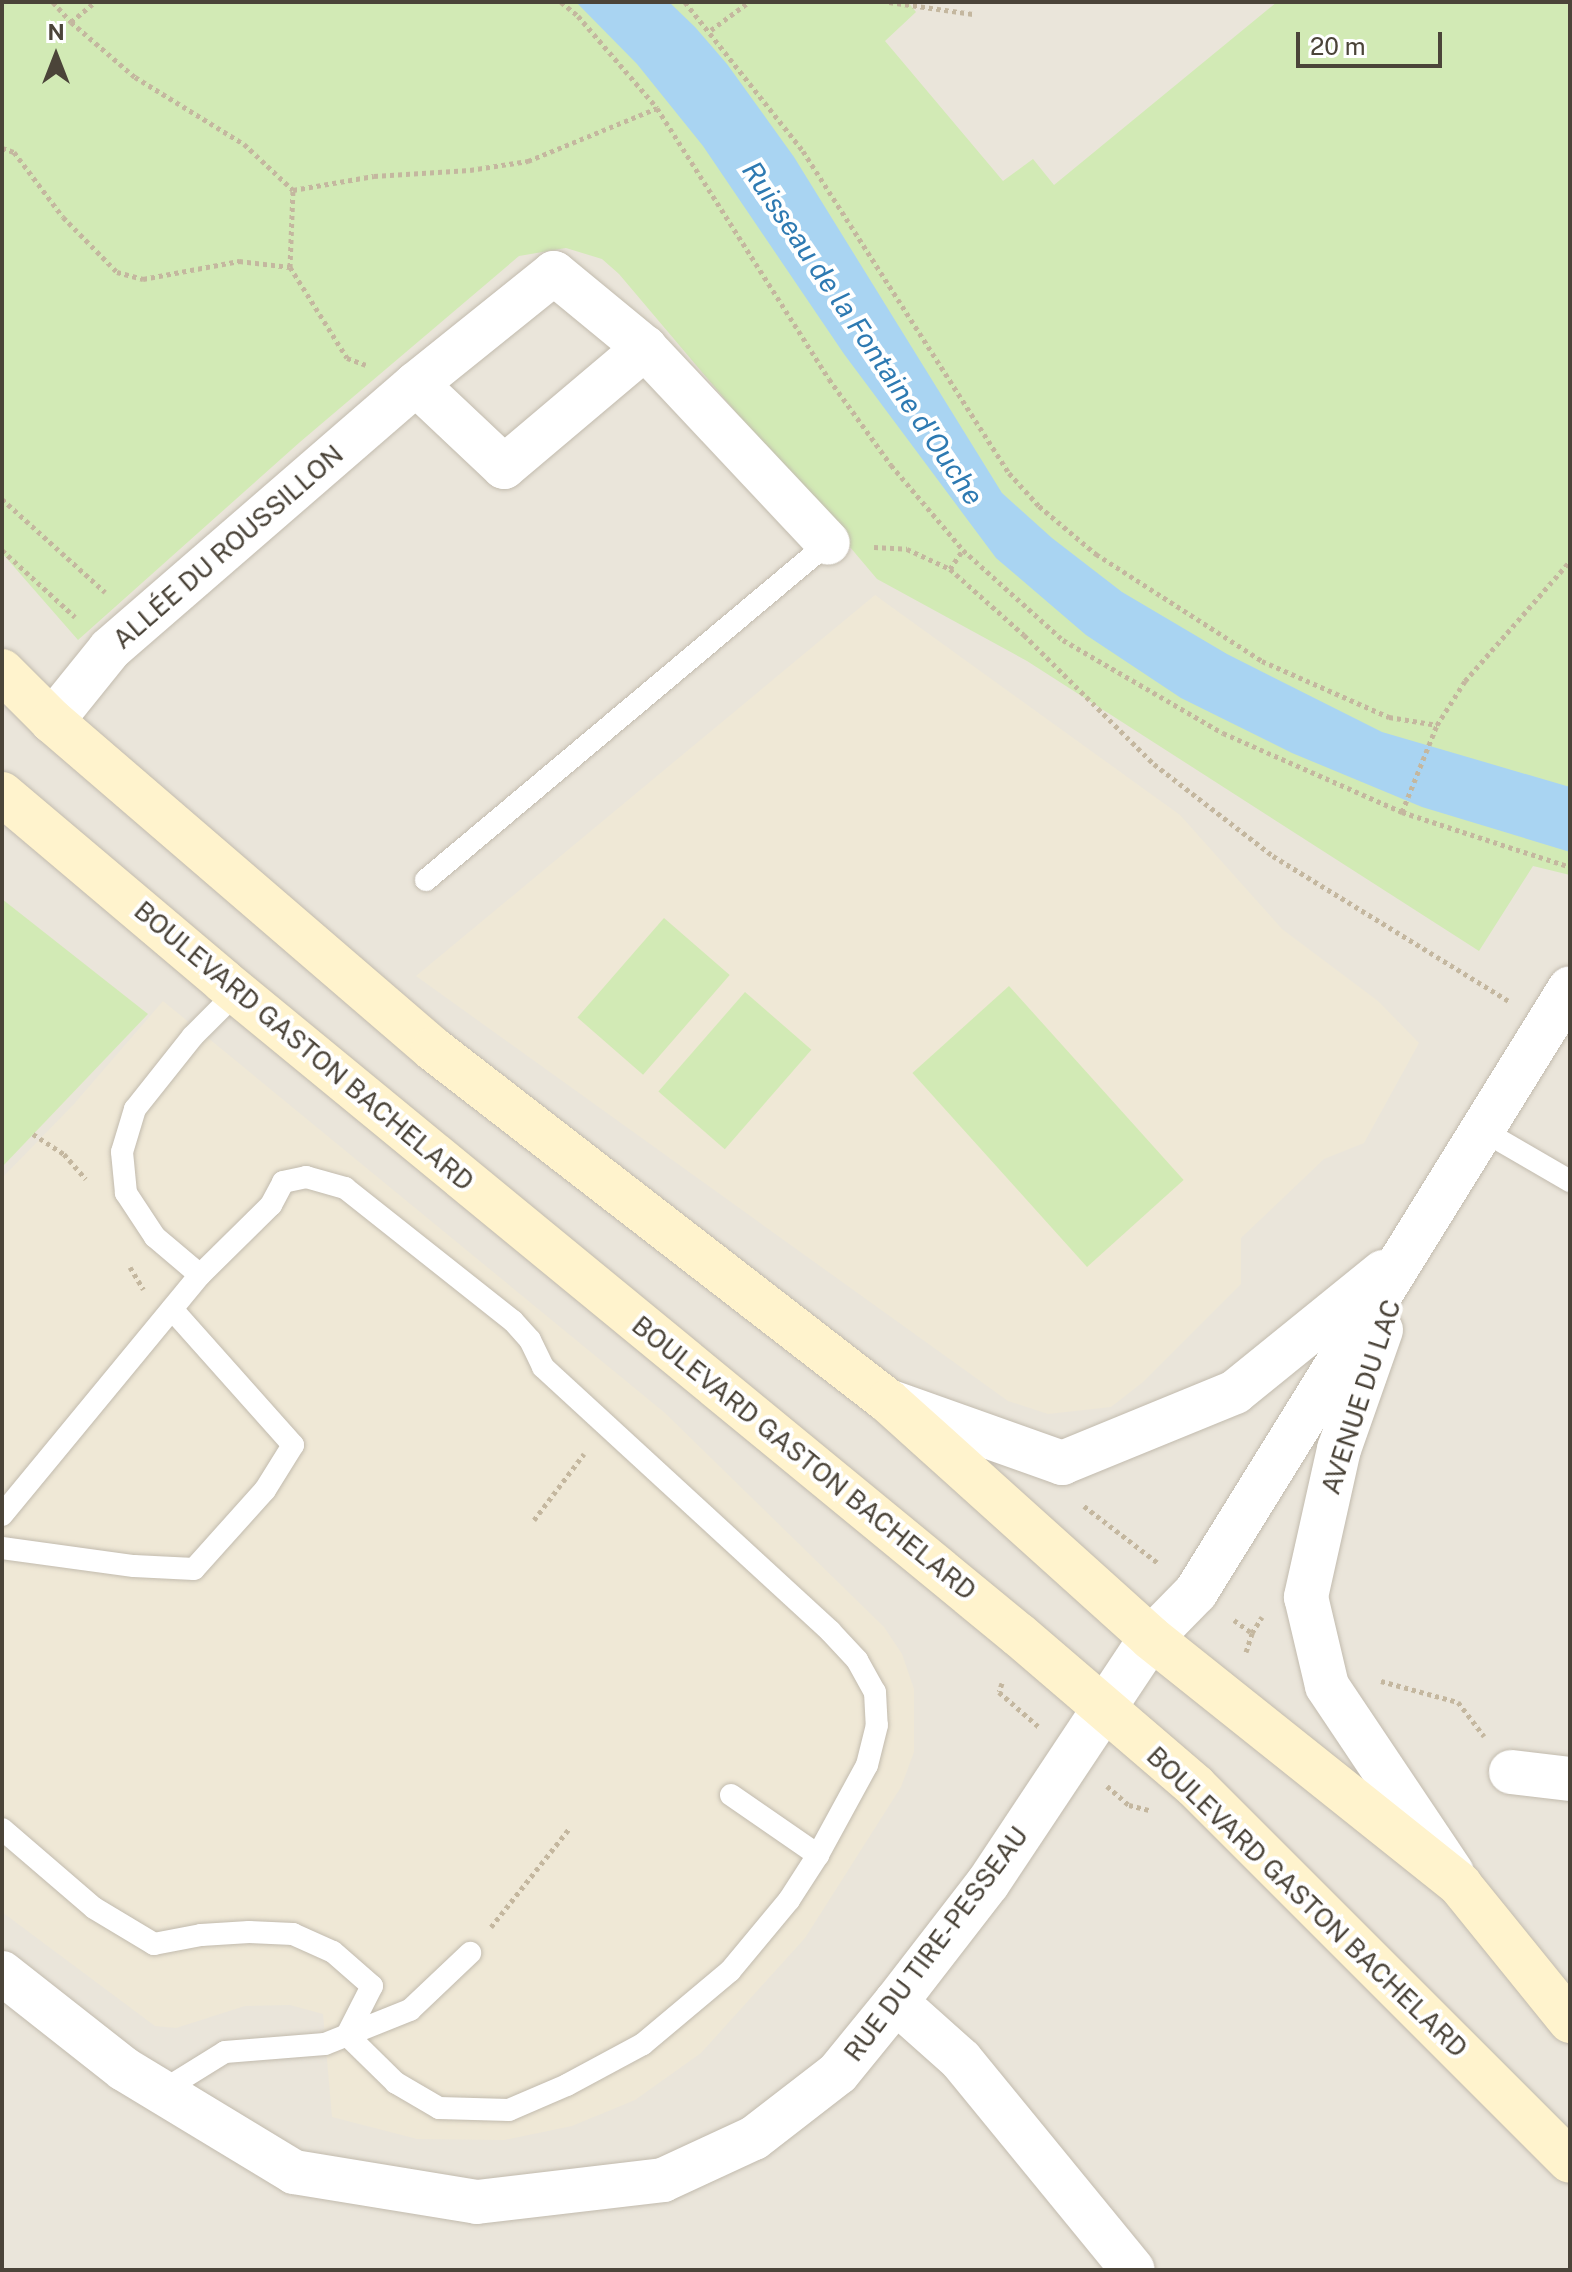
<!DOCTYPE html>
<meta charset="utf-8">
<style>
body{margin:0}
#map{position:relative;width:1572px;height:2272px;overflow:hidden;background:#f6f3ec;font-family:"Public Sans",sans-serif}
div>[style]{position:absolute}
.residential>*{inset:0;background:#eae5da;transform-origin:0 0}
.education>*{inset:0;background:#efe8d6}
.green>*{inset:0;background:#d2eab5;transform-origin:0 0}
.water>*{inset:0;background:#a9d4f2}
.path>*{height:5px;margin-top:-2.5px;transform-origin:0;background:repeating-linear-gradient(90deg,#c4b79f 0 4px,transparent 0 8px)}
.roads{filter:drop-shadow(0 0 2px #c2bbae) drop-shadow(0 0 2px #c2bbae)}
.lane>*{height:22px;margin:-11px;padding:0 11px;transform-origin:11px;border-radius:11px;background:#fff}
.street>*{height:44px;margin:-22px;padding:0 22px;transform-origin:22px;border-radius:22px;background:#fff}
.secondary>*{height:44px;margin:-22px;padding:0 22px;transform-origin:22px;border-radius:22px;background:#fff3cd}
span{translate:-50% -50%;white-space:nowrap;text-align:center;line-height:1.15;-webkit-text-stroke:8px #fff;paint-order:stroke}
.street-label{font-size:26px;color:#4b4439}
.water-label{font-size:28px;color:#2e7ab2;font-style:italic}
.frame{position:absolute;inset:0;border:4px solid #4b4439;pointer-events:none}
.north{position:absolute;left:16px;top:16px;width:80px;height:80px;-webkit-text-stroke:6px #fff;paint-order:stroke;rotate:0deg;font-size:22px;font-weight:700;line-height:32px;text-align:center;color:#4b4439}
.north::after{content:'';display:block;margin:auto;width:28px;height:36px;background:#4b4439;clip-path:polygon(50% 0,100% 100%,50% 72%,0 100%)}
.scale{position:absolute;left:1296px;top:32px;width:146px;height:36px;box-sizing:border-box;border:4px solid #4b4439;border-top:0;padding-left:10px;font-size:24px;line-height:28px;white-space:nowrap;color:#4b4439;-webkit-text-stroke:6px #fff;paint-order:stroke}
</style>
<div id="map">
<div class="residential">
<div style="left:2px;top:2px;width:1568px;height:2268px"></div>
</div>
<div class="education">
<div style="clip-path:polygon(875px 595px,1180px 815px,1282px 929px,1378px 1001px,1419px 1043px,1364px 1143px,1324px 1159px,1241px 1238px,1241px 1284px,1143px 1382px,1111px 1407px,1048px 1414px,1008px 1401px,416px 976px)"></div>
<div style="clip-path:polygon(163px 1001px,665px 1413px,884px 1627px,902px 1654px,914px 1689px,914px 1752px,901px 1787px,805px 1938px,701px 2053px,635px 2100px,572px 2126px,504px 2140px,417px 2139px,332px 2117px,323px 2014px,290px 2005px,245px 2006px,176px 2028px,155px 2026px,2px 1912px,2px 1178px,74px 1104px)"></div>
</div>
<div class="green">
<div style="clip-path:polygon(2px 2px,908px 2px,916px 12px,885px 41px,1003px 181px,1033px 159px,1054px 185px,1277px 2px,1570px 2px,1570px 875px,1533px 866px,1479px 951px,1027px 661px,877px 579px,619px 274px,602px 259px,566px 248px,519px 256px,300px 442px,78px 640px,2px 553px)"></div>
<div style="clip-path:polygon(2px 899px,148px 1014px,2px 1167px)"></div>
<div style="left:664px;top:918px;width:87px;height:132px;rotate:41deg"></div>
<div style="left:1009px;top:986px;width:261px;height:130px;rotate:48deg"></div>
<div style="left:745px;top:992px;width:88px;height:132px;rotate:41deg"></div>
</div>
<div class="water">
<div style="clip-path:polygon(576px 2px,669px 2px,695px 27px,727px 64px,794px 157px,1002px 493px,1052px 538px,1122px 592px,1227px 654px,1382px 732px,1570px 787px,1570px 852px,1422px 807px,1292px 753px,1181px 698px,1086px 635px,996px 558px,844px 354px,703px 146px,637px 64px)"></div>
</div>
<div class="path">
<div style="left:53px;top:2px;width:27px;rotate:48deg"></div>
<div style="left:71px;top:22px;width:31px;rotate:-40deg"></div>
<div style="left:561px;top:2px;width:22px;rotate:39deg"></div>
<div style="left:578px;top:16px;width:121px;rotate:49.3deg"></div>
<div style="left:657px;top:108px;width:321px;rotate:57.6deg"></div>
<div style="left:829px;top:379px;width:106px;rotate:54.2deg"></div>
<div style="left:891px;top:465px;width:111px;rotate:49.7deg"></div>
<div style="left:963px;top:550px;width:135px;rotate:42deg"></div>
<div style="left:1063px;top:640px;width:185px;rotate:30.2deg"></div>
<div style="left:1223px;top:733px;width:196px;rotate:23.8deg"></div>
<div style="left:1402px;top:812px;width:177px;rotate:18.1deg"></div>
<div style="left:685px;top:2px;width:190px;rotate:51.6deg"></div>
<div style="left:803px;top:151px;width:382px;rotate:57.4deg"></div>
<div style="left:1009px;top:473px;width:45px;rotate:47.7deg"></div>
<div style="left:1039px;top:506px;width:75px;rotate:40.1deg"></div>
<div style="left:1096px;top:554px;width:197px;rotate:32.8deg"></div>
<div style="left:1262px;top:661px;width:139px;rotate:23.8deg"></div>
<div style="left:1389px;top:717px;width:49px;rotate:9.5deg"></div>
<div style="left:1437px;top:725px;width:52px;rotate:-57.5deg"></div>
<div style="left:1465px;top:681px;width:159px;rotate:-48.8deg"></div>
<div style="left:889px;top:2px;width:85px;rotate:8.1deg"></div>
<div style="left:71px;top:22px;width:84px;rotate:40.7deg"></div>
<div style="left:135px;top:77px;width:128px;rotate:31.6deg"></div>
<div style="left:244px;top:144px;width:67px;rotate:43.2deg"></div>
<div style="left:711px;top:30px;width:47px;rotate:-36.4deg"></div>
<div style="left:2px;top:148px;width:13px;rotate:18deg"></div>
<div style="left:14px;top:152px;width:81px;rotate:53deg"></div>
<div style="left:63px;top:217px;width:77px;rotate:45.5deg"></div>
<div style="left:117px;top:272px;width:27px;rotate:15deg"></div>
<div style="left:143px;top:279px;width:98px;rotate:-10.6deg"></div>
<div style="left:239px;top:261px;width:51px;rotate:6.7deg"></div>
<div style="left:290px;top:267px;width:107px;rotate:57.9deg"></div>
<div style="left:347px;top:358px;width:20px;rotate:20deg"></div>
<div style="left:290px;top:267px;width:77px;rotate:-87.8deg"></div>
<div style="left:293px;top:190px;width:82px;rotate:-9.8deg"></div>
<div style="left:374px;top:176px;width:96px;rotate:-3.6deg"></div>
<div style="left:470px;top:170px;width:59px;rotate:-8.8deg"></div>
<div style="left:528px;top:161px;width:139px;rotate:-22.3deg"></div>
<div style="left:2px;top:499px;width:139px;rotate:42.1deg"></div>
<div style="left:874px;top:547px;width:33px;rotate:3deg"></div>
<div style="left:907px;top:549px;width:47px;rotate:24.9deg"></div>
<div style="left:950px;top:569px;width:99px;rotate:41.7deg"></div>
<div style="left:1024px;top:635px;width:183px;rotate:44.8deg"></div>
<div style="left:1154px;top:764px;width:150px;rotate:37.7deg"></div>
<div style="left:1273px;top:856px;width:277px;rotate:31.6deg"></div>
<div style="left:2px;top:550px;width:99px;rotate:42.5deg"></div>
<div style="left:950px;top:569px;width:23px;rotate:-56deg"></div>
<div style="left:1402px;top:812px;width:94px;rotate:-68.1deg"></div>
<div style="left:33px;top:1134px;width:37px;rotate:33deg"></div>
<div style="left:64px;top:1154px;width:33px;rotate:49deg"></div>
<div style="left:130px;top:1267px;width:26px;rotate:59deg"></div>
<div style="left:1084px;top:1506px;width:93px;rotate:37.6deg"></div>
<div style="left:534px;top:1520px;width:83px;rotate:-52.9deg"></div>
<div style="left:1234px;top:1620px;width:22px;rotate:36deg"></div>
<div style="left:1252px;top:1633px;width:19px;rotate:-58deg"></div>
<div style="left:1246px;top:1652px;width:20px;rotate:-72deg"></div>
<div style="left:1381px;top:1681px;width:80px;rotate:15.3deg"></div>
<div style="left:1458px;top:1702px;width:43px;rotate:52.6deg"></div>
<div style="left:1002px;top:1683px;width:9px;rotate:108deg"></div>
<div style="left:999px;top:1692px;width:53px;rotate:41.2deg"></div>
<div style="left:1107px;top:1786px;width:29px;rotate:41deg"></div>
<div style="left:1129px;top:1805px;width:21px;rotate:14deg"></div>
<div style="left:491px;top:1927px;width:125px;rotate:-51.5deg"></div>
</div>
<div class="roads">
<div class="lane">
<div style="left:426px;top:880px;width:525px;rotate:-39.97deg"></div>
<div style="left:1482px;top:1130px;width:102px;rotate:30.1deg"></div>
<div style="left:200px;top:1275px;width:59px;rotate:-139.8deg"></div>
<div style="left:155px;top:1237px;width:53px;rotate:-123.4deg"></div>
<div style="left:126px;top:1193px;width:41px;rotate:-95.6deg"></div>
<div style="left:122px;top:1152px;width:45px;rotate:-73.2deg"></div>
<div style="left:135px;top:1109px;width:93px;rotate:-51.5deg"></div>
<div style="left:193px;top:1036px;width:62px;rotate:-45deg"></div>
<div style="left:2px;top:1515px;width:311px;rotate:-50.5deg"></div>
<div style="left:200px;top:1275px;width:100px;rotate:-44.6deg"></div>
<div style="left:271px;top:1205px;width:26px;rotate:-62deg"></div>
<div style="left:283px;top:1182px;width:24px;rotate:-12deg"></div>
<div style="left:306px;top:1177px;width:41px;rotate:15.8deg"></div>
<div style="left:345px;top:1188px;width:214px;rotate:38.4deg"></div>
<div style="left:513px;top:1321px;width:25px;rotate:48deg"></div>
<div style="left:530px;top:1340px;width:30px;rotate:64deg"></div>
<div style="left:543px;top:1367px;width:390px;rotate:42.6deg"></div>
<div style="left:830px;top:1631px;width:40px;rotate:47deg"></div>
<div style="left:857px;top:1660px;width:37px;rotate:61deg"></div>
<div style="left:875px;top:1692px;width:33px;rotate:87deg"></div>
<div style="left:877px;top:1725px;width:41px;rotate:104deg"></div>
<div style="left:867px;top:1765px;width:102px;rotate:118.6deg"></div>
<div style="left:818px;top:1855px;width:54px;rotate:122.8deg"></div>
<div style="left:789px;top:1900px;width:92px;rotate:129.7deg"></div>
<div style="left:730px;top:1971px;width:114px;rotate:140deg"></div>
<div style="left:643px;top:2044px;width:86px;rotate:151.7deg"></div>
<div style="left:567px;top:2085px;width:63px;rotate:156.7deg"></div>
<div style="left:509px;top:2110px;width:70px;rotate:-178.4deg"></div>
<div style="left:439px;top:2108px;width:50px;rotate:-149.8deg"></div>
<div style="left:396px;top:2083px;width:69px;rotate:-135.6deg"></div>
<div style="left:347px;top:2035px;width:55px;rotate:-63deg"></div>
<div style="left:372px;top:1986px;width:52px;rotate:-138.9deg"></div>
<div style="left:333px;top:1952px;width:44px;rotate:-155.8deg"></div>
<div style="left:293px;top:1934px;width:44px;rotate:-177.4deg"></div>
<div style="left:249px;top:1932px;width:48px;rotate:176.4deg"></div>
<div style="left:201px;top:1935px;width:48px;rotate:169.2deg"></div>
<div style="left:154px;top:1944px;width:70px;rotate:-149deg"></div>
<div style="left:94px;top:1908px;width:121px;rotate:-139.3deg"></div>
<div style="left:2px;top:1548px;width:133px;rotate:7.8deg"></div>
<div style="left:134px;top:1566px;width:60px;rotate:2.9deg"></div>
<div style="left:194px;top:1569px;width:106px;rotate:-48.1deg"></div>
<div style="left:265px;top:1490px;width:53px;rotate:-58.1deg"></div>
<div style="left:293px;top:1445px;width:182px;rotate:-131.7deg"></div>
<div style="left:731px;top:1795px;width:106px;rotate:34.6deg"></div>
<div style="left:162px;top:2091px;width:74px;rotate:-31.8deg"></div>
<div style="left:225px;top:2052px;width:100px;rotate:-4.6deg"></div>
<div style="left:325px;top:2044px;width:92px;rotate:-21.8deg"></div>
<div style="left:410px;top:2010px;width:83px;rotate:-43.5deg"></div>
</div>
<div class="street">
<div style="left:416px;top:384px;width:121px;rotate:43.3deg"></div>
<div style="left:504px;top:467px;width:185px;rotate:-40.2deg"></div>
<div style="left:52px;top:721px;width:92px;rotate:-51.1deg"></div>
<div style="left:110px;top:649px;width:405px;rotate:-40.9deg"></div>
<div style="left:416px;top:384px;width:177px;rotate:-38.8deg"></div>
<div style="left:554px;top:273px;width:118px;rotate:39.5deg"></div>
<div style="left:645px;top:348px;width:267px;rotate:46.8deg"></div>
<div style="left:1381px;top:1330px;width:126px;rotate:109.4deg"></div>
<div style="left:1339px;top:1449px;width:152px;rotate:102.6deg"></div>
<div style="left:1306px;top:1597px;width:91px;rotate:76.7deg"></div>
<div style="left:1327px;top:1686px;width:225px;rotate:56.2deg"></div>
<div style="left:888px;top:1401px;width:185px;rotate:19.6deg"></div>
<div style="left:1062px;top:1463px;width:187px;rotate:-22.3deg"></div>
<div style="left:1235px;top:1392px;width:191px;rotate:-39deg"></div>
<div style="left:1511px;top:1772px;width:59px;rotate:6.8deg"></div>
<div style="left:2px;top:1973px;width:155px;rotate:38.2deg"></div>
<div style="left:124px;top:2069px;width:199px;rotate:31.2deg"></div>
<div style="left:294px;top:2172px;width:185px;rotate:9.3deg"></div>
<div style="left:477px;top:2202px;width:187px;rotate:-6.7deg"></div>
<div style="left:663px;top:2180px;width:100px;rotate:-24.8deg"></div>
<div style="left:754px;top:2138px;width:106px;rotate:-37.7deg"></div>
<div style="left:838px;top:2073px;width:92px;rotate:-50.8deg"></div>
<div style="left:896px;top:2002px;width:150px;rotate:-52.3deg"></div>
<div style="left:988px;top:1883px;width:294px;rotate:-56.4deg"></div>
<div style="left:1151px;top:1638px;width:64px;rotate:-45.6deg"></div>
<div style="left:1196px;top:1592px;width:710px;rotate:-58.23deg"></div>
<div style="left:896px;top:2002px;width:87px;rotate:41.7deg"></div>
<div style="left:961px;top:2060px;width:271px;rotate:50.7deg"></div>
</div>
<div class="secondary">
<div style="left:2px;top:671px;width:71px;rotate:45deg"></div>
<div style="left:52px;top:721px;width:503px;rotate:40.72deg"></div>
<div style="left:433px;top:1049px;width:575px;rotate:37.73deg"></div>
<div style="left:888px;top:1401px;width:354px;rotate:42deg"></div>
<div style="left:1151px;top:1638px;width:396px;rotate:38.6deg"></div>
<div style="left:1460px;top:1885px;width:175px;rotate:51deg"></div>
<div style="left:2px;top:794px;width:289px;rotate:40.2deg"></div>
<div style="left:223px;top:981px;width:1030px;rotate:39.41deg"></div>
<div style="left:1019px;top:1635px;width:232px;rotate:40.6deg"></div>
<div style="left:1195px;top:1786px;width:530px;rotate:45deg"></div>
</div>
</div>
<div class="street-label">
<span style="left:228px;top:547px;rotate:-41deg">ALLÉE DU ROUSSILLON</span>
<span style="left:304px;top:1046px;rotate:40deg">BOULEVARD GASTON BACHELARD</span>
<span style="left:1361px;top:1397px;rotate:-72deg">AVENUE DU LAC</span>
<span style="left:804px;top:1458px;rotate:39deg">BOULEVARD GASTON BACHELARD</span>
<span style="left:1307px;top:1902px;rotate:44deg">BOULEVARD GASTON BACHELARD</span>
<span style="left:936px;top:1944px;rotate:-53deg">RUE DU TIRE-PESSEAU</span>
</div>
<div class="water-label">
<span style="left:863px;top:333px;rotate:56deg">Ruisseau de la Fontaine d'Ouche</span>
</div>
<div class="frame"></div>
<div class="north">N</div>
<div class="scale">20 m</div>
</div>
